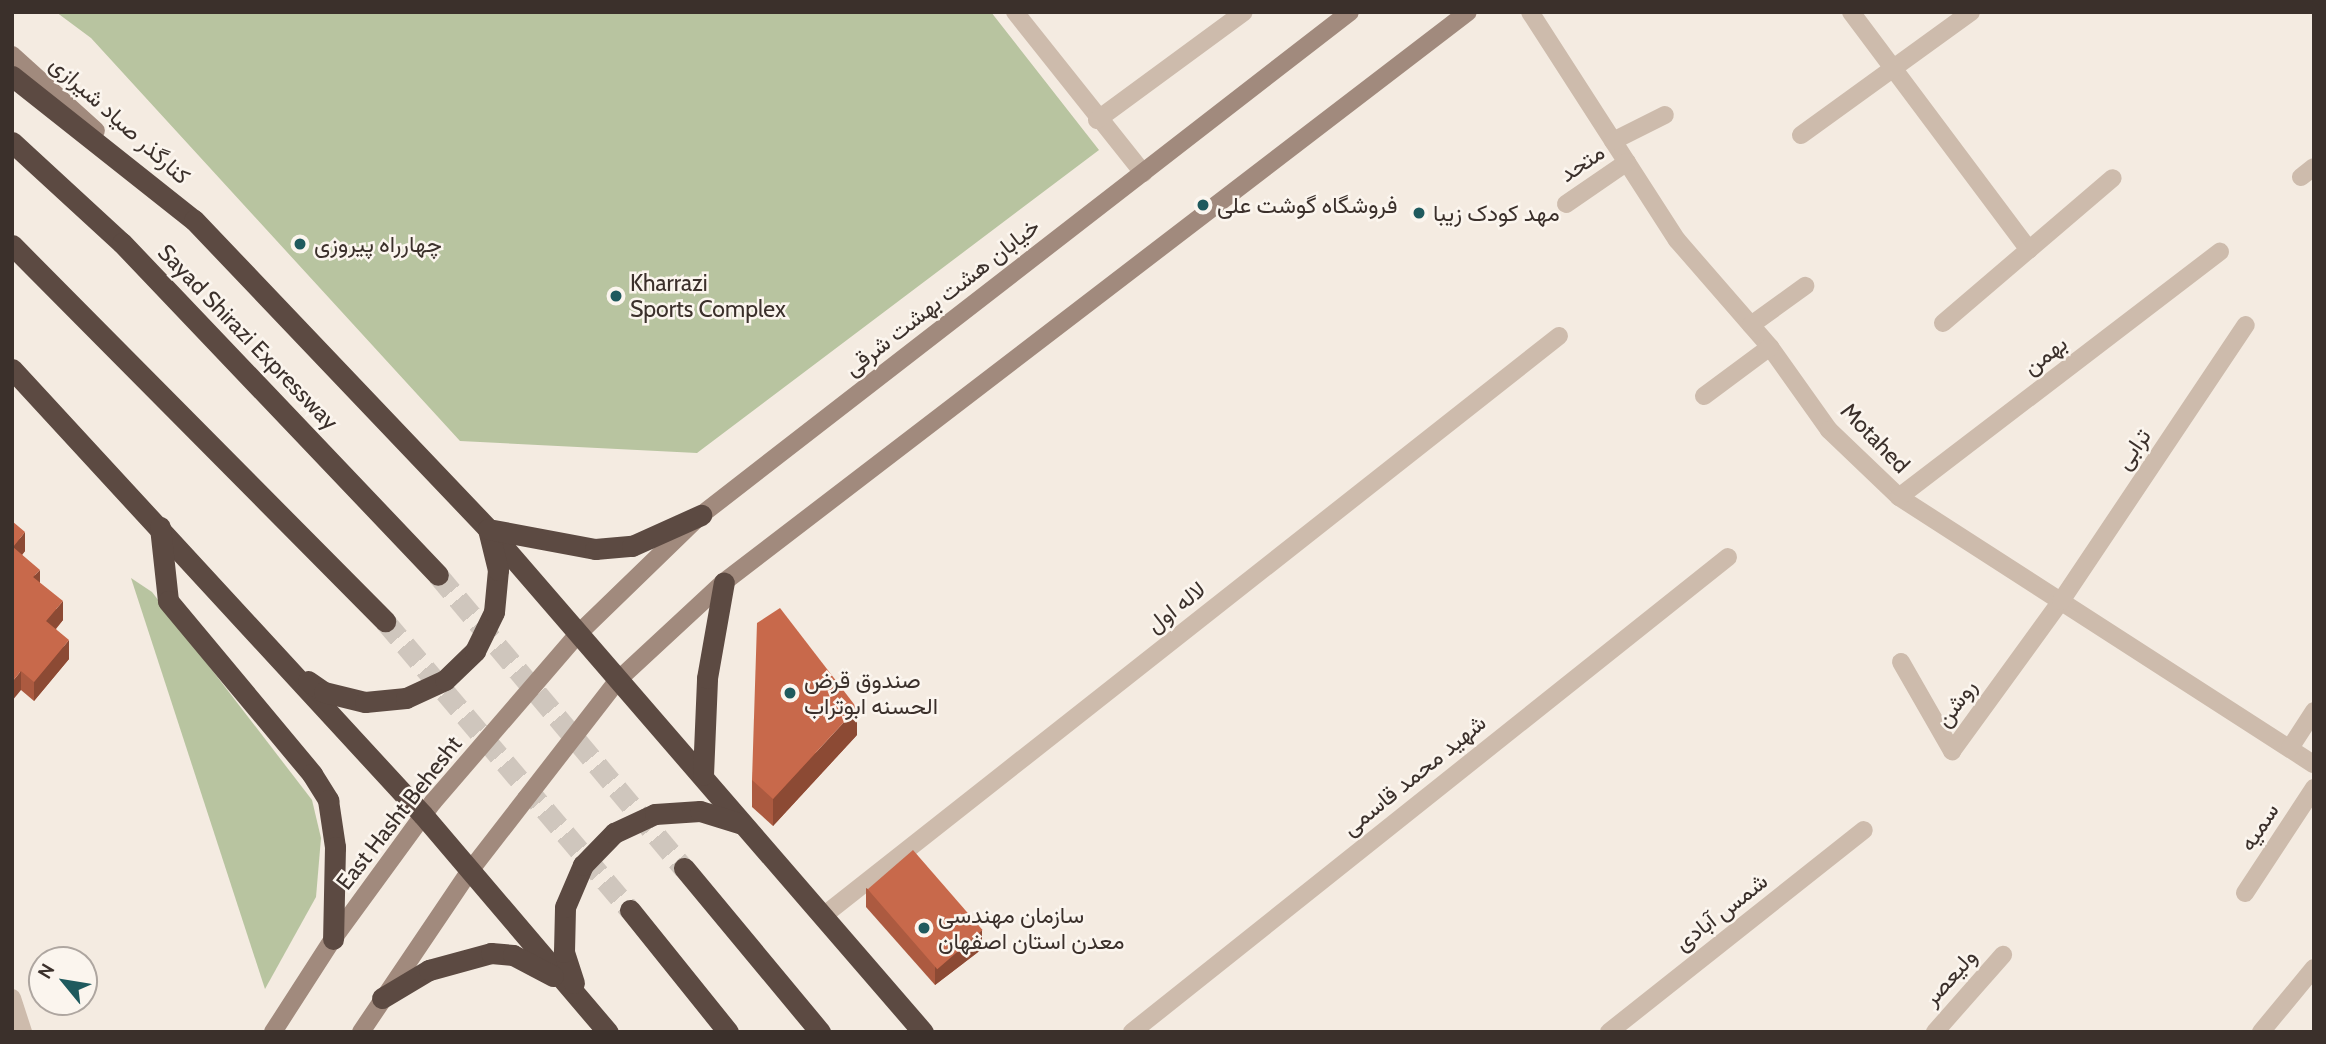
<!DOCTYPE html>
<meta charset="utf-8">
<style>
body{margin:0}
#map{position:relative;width:2326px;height:1044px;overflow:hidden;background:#f4ebe1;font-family:Cabin,Vazirmatn,sans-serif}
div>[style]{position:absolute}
.green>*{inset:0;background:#b8c4a0}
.highway-tunnel>*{height:21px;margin-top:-10.5px;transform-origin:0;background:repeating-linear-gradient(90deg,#cfc6bd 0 21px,transparent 0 31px)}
.street>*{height:18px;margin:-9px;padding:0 9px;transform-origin:9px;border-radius:9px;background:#cdbbac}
.secondary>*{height:18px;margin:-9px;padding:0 9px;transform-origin:9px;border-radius:9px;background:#a18a7d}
.highway>*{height:21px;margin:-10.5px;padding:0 10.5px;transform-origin:10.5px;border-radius:10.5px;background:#5c4a42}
.wall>*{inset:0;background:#ac5a40}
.shaded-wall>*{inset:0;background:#8c4a34}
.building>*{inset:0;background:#c8694b;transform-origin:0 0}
.dots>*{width:19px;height:19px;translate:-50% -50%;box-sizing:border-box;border:4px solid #fbf5ee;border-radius:50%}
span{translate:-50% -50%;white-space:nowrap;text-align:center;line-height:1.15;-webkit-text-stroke:5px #fbf5ee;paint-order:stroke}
.street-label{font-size:23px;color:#3b302b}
.poi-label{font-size:23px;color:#3b302b}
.left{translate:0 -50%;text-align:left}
.frame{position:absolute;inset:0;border:14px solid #3b302b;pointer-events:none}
.north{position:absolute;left:28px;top:946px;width:70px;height:70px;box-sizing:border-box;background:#fbf5ee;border:2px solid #aea6a0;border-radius:50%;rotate:300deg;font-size:19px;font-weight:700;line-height:28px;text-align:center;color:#3b302b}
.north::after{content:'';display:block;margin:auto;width:24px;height:32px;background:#1f5a5e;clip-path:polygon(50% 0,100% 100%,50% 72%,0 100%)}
</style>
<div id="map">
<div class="green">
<div style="clip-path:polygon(56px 12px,991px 12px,1099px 150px,697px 453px,460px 441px,91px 38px)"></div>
<div style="clip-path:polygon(131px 578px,152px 592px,312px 800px,321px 838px,316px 897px,265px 989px)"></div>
</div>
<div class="highway-tunnel">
<div style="left:438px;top:575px;width:383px;rotate:50deg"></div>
<div style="left:385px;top:621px;width:379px;rotate:49.7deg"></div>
</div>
<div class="street">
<div style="left:1015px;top:12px;width:206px;rotate:51.5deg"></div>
<div style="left:1530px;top:12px;width:271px;rotate:57.2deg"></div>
<div style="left:1677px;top:240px;width:142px;rotate:49deg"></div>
<div style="left:1770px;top:347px;width:102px;rotate:54.6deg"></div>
<div style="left:1829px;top:430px;width:97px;rotate:43.7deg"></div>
<div style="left:1899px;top:497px;width:493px;rotate:32.8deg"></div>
<div style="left:1851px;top:12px;width:297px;rotate:53.2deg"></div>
<div style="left:1097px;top:120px;width:182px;rotate:-36.3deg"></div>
<div style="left:1801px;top:135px;width:210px;rotate:-35.9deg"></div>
<div style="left:1613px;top:141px;width:58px;rotate:-26.6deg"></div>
<div style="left:2301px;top:177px;width:16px;rotate:-38deg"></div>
<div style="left:1566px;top:204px;width:74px;rotate:-34.5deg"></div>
<div style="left:1943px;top:323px;width:223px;rotate:-40.5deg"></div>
<div style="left:1751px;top:325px;width:67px;rotate:-35.8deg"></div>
<div style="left:1704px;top:396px;width:82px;rotate:-36.6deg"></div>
<div style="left:1899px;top:497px;width:404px;rotate:-37.4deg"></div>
<div style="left:1901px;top:662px;width:103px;rotate:60.2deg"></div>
<div style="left:1952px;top:751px;width:185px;rotate:-54deg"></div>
<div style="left:2061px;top:601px;width:332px;rotate:-56.2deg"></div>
<div style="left:2290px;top:748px;width:44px;rotate:-57deg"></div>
<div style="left:2245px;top:893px;width:126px;rotate:-56.7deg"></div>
<div style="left:823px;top:916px;width:937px;rotate:-38.24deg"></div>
<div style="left:12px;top:998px;width:36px;rotate:72deg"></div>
<div style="left:1132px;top:1032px;width:762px;rotate:-38.55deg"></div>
<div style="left:1609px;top:1032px;width:325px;rotate:-38.4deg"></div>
<div style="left:1935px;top:1032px;width:103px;rotate:-48.6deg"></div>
<div style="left:2261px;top:1032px;width:83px;rotate:-50.4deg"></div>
</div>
<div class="secondary">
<div style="left:12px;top:55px;width:113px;rotate:42.1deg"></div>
<div style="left:273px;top:1032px;width:111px;rotate:-57.2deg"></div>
<div style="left:333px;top:939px;width:170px;rotate:-53.9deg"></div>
<div style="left:433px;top:802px;width:221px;rotate:-49.2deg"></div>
<div style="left:577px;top:635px;width:173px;rotate:-44.1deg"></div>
<div style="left:701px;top:515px;width:821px;rotate:-37.78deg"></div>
<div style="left:361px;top:1032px;width:193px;rotate:-56deg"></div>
<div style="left:469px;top:872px;width:243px;rotate:-52.2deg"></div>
<div style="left:618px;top:680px;width:144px;rotate:-42.8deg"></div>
<div style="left:724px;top:582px;width:937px;rotate:-37.46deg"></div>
</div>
<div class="highway">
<div style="left:12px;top:76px;width:232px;rotate:38.4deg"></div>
<div style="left:194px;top:220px;width:427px;rotate:46.4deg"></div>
<div style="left:488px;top:529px;width:665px;rotate:49.15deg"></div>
<div style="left:12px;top:142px;width:149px;rotate:42.6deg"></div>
<div style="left:122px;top:243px;width:458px;rotate:46.4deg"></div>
<div style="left:12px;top:245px;width:530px;rotate:45.23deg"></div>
<div style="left:12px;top:369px;width:606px;rotate:47.34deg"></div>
<div style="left:423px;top:815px;width:285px;rotate:49.6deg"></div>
<div style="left:160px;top:527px;width:74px;rotate:83.8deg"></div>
<div style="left:168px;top:601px;width:225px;rotate:50.2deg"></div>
<div style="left:312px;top:774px;width:31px;rotate:58deg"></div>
<div style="left:328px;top:800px;width:48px;rotate:81.5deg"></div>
<div style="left:335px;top:847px;width:92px;rotate:91.2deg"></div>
<div style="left:308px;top:681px;width:19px;rotate:35deg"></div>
<div style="left:324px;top:692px;width:42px;rotate:13.7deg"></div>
<div style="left:365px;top:702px;width:41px;rotate:-5.6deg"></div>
<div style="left:406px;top:698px;width:43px;rotate:-24.8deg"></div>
<div style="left:445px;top:680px;width:42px;rotate:-44deg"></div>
<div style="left:475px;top:651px;width:43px;rotate:-64deg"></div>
<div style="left:494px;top:612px;width:42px;rotate:-84.6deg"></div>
<div style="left:498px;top:570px;width:42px;rotate:-103.7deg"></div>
<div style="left:488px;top:529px;width:109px;rotate:10.6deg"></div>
<div style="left:595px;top:549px;width:37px;rotate:-5deg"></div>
<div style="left:632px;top:546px;width:76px;rotate:-24.2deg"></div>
<div style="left:703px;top:775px;width:97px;rotate:-87.6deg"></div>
<div style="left:707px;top:678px;width:97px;rotate:-80deg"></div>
<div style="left:684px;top:868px;width:213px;rotate:50.3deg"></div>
<div style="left:630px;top:910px;width:156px;rotate:51.2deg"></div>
<div style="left:574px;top:983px;width:33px;rotate:-108deg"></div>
<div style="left:564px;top:952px;width:45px;rotate:-88.7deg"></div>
<div style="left:565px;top:907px;width:46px;rotate:-66.8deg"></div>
<div style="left:583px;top:865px;width:45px;rotate:-45.9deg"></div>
<div style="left:614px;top:833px;width:45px;rotate:-24.9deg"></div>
<div style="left:655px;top:814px;width:45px;rotate:-3.8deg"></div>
<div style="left:700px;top:811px;width:44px;rotate:17.2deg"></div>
<div style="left:382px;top:998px;width:55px;rotate:-30.8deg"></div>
<div style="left:429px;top:970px;width:64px;rotate:-15.3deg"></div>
<div style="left:491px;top:953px;width:22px;rotate:5deg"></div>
<div style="left:513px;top:955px;width:45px;rotate:27.7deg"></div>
</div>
<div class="wall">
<div style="clip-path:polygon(12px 521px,25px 551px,22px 555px,63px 620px,56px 629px,69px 659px,34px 701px,21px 690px)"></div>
<div style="clip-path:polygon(857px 735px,773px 826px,752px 807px,752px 780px)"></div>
<div style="clip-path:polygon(866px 888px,982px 949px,935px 985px,866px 907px)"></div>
</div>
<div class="shaded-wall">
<div style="clip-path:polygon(14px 495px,14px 514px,12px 516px,12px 497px)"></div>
<div style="clip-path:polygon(25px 532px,25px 551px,13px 566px,13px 547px)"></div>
<div style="clip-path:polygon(40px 570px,40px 589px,33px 577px)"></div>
<div style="clip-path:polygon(63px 601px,63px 620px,46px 640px,46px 621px)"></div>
<div style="clip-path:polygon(69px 640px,69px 659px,34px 701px,34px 682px)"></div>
<div style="clip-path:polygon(21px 671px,21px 690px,12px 701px,12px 682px)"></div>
<div style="clip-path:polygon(857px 708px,857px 735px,773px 826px,773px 799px)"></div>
<div style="clip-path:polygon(982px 930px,982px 949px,935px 985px,935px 966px)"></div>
</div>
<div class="building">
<div style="clip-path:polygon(12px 521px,25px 532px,13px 547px,40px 570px,33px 577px,63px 601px,46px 621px,69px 640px,34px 682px,21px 671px,12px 682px)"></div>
<div style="clip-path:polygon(780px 608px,857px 708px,773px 799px,752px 780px,757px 623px)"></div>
<div style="left:913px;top:850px;width:106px;height:60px;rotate:49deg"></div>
</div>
<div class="dots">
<div style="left:1203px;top:205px;background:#1f5a5e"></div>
<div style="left:1419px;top:213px;background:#1f5a5e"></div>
<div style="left:300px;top:244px;background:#1f5a5e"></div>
<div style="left:616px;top:296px;background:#1f5a5e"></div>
<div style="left:790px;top:693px;background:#1f5a5e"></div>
<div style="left:924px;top:928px;background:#1f5a5e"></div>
</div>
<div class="street-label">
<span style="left:120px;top:120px;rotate:42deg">کنارگذر صیاد شیرازی</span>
<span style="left:1582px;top:163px;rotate:-34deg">متحد</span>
<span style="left:942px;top:297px;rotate:-38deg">خیابان هشت بهشت شرقی</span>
<span style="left:248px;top:337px;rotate:46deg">Sayad Shirazi Expressway</span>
<span style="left:2045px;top:355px;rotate:-37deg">بهمن</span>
<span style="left:1875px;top:438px;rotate:46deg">Motahed</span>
<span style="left:2133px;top:449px;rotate:-56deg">ترابی</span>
<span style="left:1176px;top:607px;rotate:-38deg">لاله اول</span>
<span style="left:1956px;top:703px;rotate:-54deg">روشن</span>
<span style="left:1414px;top:775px;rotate:-39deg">شهید محمد قاسمی</span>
<span style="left:399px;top:813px;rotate:-52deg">East Hasht Behesht</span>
<span style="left:2259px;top:827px;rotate:-57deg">سمیه</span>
<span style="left:1721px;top:912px;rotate:-38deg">شمس آبادی</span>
<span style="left:1950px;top:977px;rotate:-48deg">ولیعصر</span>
</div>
<div class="poi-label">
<span class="left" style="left:1217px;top:205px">فروشگاه گوشت علی</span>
<span class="left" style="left:1433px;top:213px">مهد کودک زیبا</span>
<span class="left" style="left:314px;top:244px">چهارراه پیروزی</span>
<span class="left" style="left:630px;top:296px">Kharrazi<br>Sports Complex</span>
<span class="left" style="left:804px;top:693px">صندوق قرض<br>الحسنه ابوتراب</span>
<span class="left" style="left:938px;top:928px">سازمان مهندسی<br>معدن استان اصفهان</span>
</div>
<div class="frame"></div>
<div class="north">N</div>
</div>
